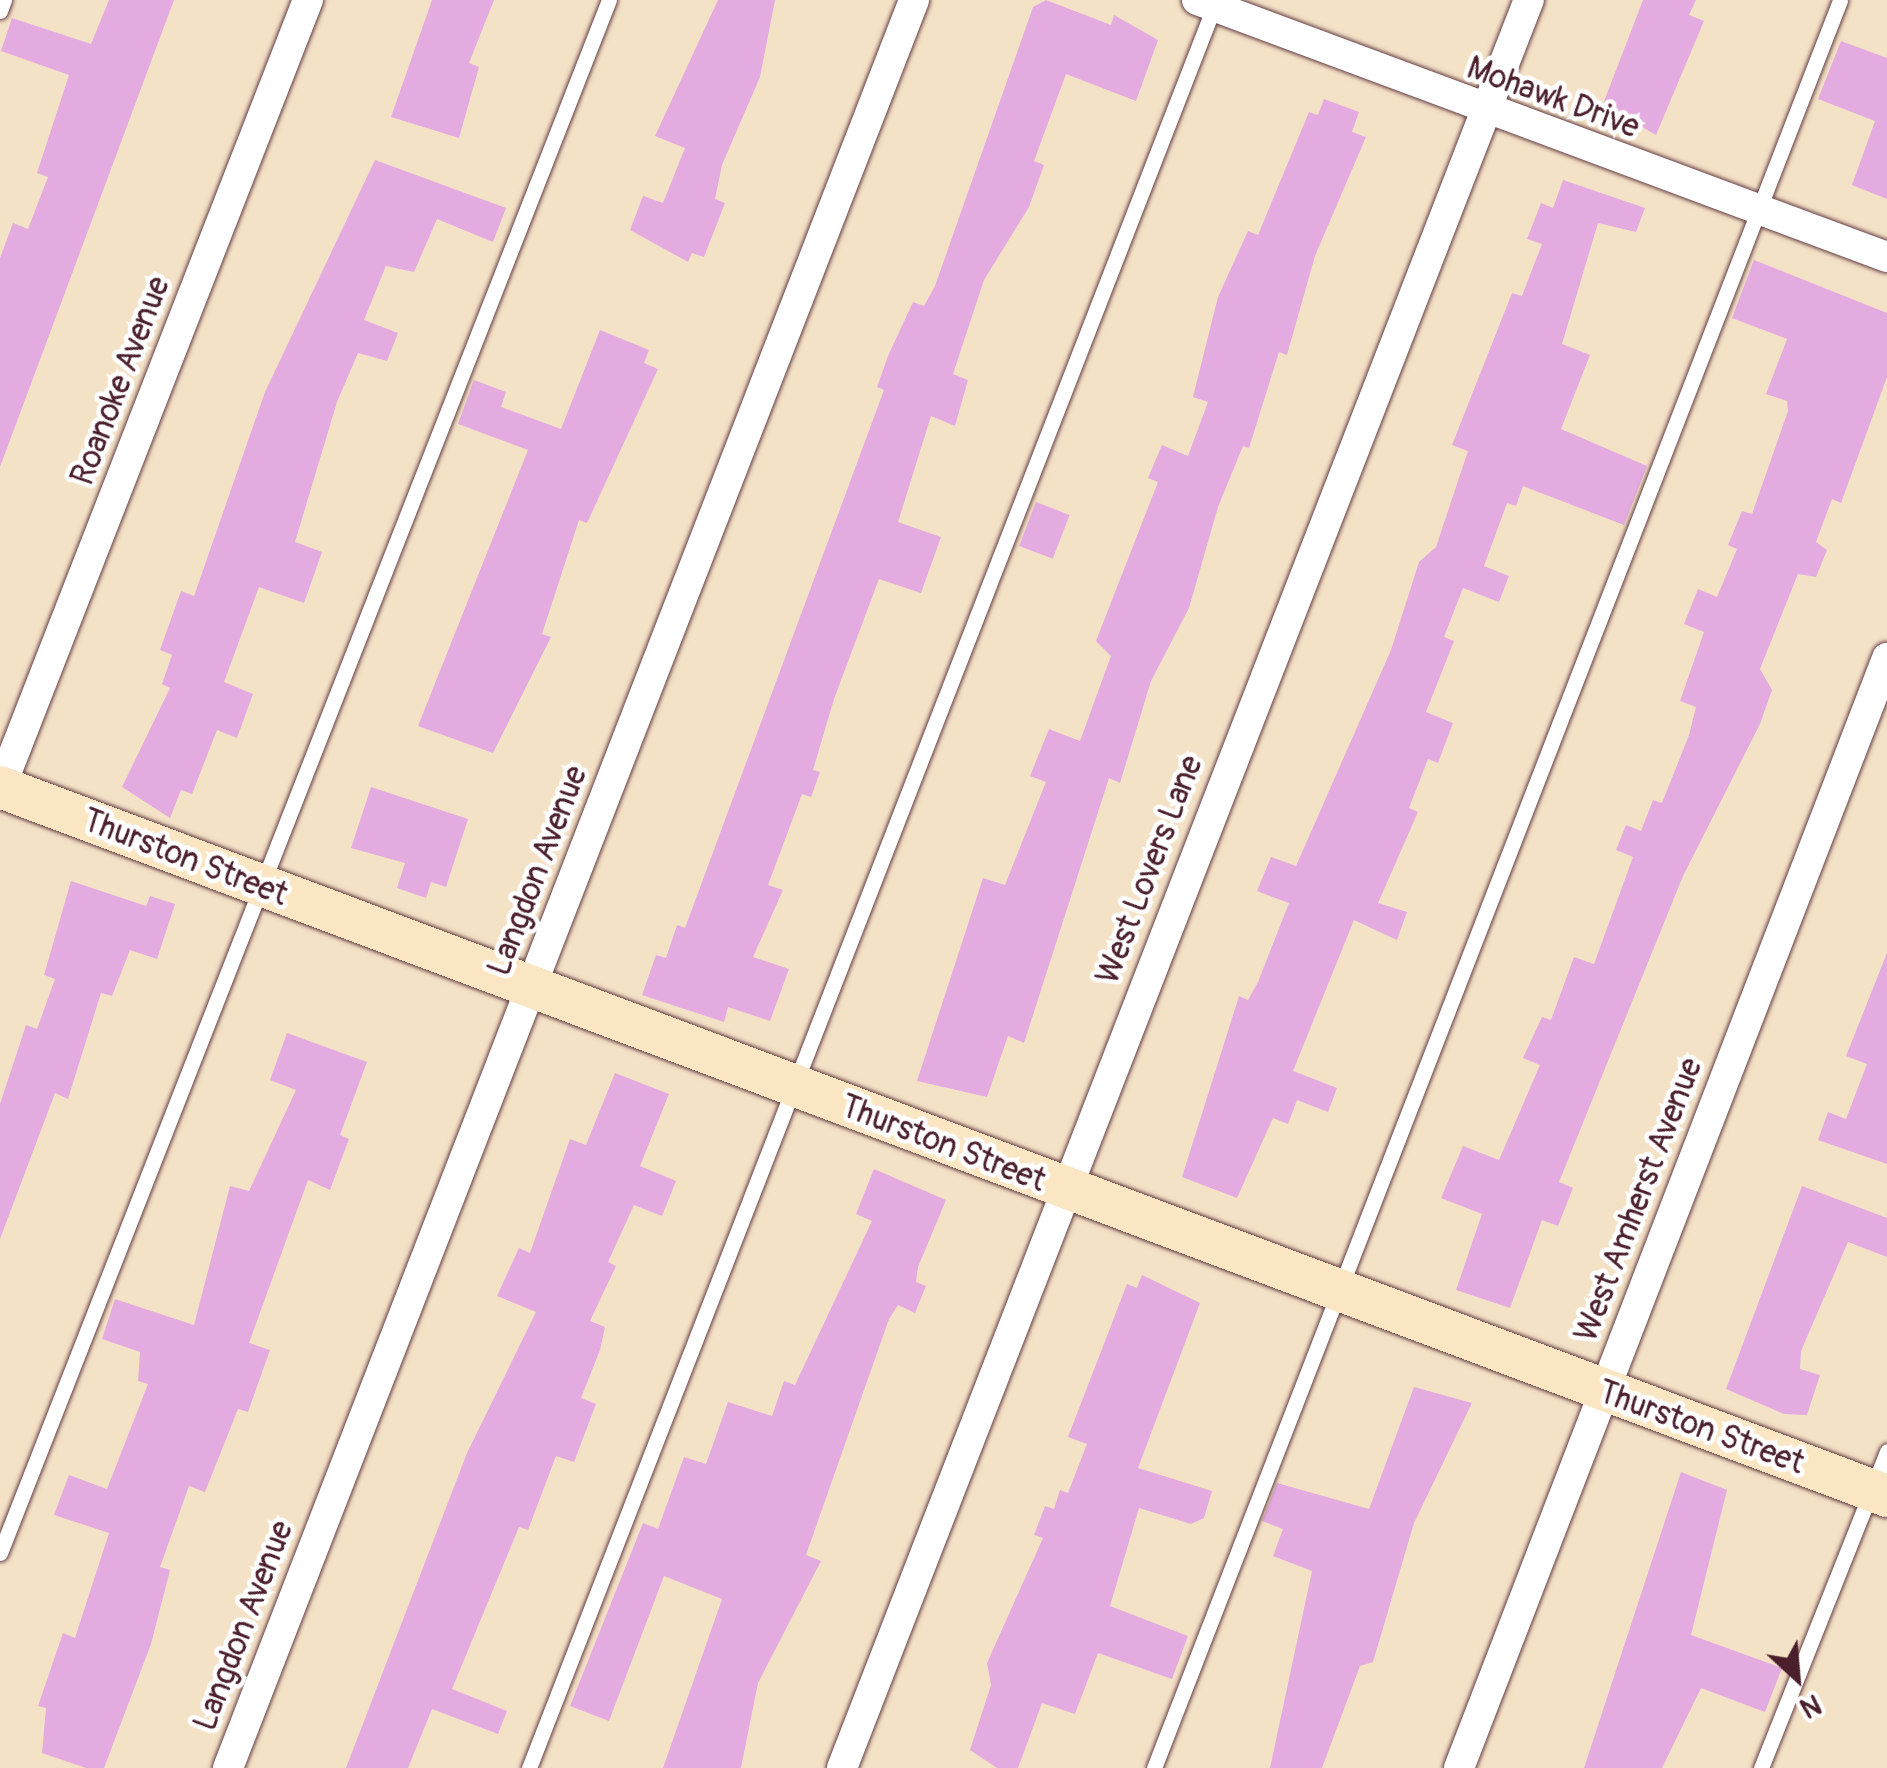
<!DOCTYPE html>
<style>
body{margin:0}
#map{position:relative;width:1887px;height:1768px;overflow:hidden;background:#f4e2c7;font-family:Pangolin,sans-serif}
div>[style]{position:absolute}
.building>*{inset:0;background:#e4abe1;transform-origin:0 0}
.roads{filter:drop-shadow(0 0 2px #643c42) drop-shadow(0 0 2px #643c42)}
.lane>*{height:15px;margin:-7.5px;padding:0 7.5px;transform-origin:7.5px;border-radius:7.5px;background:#fff}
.street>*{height:30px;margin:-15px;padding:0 15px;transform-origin:15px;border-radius:15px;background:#fff}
.secondary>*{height:42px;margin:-21px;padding:0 21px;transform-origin:21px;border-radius:21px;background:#fbe6c4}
span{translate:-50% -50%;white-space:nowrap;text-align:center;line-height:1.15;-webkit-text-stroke:9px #fff;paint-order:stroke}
.street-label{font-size:32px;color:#4a1f2b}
.north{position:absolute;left:1747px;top:1628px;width:100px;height:100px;-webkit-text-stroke:8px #fff;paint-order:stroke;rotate:154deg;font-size:28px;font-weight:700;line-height:40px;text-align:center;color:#4a1f2b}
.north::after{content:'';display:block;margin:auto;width:35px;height:45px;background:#4a1f2b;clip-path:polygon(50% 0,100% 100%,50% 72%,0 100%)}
</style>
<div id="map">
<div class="building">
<div style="clip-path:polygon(109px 0,174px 0,0 467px,0 258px,13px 223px,28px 229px,48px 177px,37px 173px,69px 75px,1px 51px,12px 18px,91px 44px)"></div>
<div style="clip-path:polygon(432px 0,494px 0,469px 63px,479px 67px,459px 138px,391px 117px)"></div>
<div style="clip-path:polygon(718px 0,775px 0,760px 77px,722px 165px,715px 199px,725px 203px,704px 257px,692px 253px,688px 262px,630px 230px,643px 196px,663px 203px,685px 148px,655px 136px)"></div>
<div style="clip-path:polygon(1046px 0,1111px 25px,1114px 15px,1158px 40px,1136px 101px,1066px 74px,1034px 161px,1044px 165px,1029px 207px,984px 280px,953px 374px,968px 380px,955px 426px,931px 416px,898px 522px,941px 537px,921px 593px,879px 579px,834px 699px,813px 770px,820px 772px,811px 797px,802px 794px,768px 885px,783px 890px,753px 957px,789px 969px,770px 1021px,728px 1007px,724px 1022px,642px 995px,656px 955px,666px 958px,677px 925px,685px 928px,884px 390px,877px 387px,888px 356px,913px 302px,924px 306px,935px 286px,1033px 7px)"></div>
<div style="clip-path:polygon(1643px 0,1696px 0,1689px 15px,1704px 21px,1656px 135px,1603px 104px)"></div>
<div style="clip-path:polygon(1841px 41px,1887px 58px,1887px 199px,1852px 185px,1875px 121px,1818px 99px)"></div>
<div style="clip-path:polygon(1324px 99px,1359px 112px,1352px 132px,1366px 137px,1315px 256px,1287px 355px,1279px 352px,1249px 448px,1243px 446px,1218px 507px,1189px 608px,1151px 681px,1120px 783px,1109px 778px,1024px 1043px,1008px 1036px,987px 1097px,917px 1081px,983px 878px,1005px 885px,1046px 782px,1030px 776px,1049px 729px,1080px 741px,1111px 656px,1096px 641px,1158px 482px,1148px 478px,1162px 445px,1188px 456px,1208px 402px,1193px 397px,1218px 297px,1248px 231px,1258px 235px,1309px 112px,1318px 115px)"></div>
<div style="clip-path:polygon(375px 160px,506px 208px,493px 242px,437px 219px,414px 272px,386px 266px,364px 320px,398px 333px,387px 361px,358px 353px,337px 402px,295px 542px,322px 552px,304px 603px,259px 587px,224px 682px,253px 694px,237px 738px,217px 730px,192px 794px,181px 790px,170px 818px,122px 787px,170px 688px,162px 684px,172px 655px,160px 650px,181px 591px,194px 596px,265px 392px)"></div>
<div style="clip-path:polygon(1563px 180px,1645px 208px,1636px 232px,1598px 223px,1562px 344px,1590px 355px,1561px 429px,1647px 466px,1624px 525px,1523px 486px,1516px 506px,1507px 503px,1484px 566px,1509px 576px,1499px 602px,1463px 588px,1444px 637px,1454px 641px,1426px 712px,1453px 723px,1438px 763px,1428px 759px,1409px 808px,1418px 812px,1378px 903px,1407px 912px,1397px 940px,1354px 920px,1293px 1071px,1337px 1088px,1328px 1112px,1297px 1100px,1288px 1124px,1273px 1118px,1237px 1198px,1182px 1177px,1239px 996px,1248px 1000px,1258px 982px,1289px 903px,1257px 891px,1271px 857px,1296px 866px,1391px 650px,1419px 562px,1436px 547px,1468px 451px,1452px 445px,1512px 293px,1522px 296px,1542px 244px,1527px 239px,1541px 203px,1553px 208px)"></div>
<div style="clip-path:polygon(1754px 260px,1887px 313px,1887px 377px,1841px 503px,1832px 499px,1816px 542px,1827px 550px,1816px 577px,1798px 574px,1760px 669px,1772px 690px,1760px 724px,1683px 876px,1559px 1182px,1573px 1188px,1558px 1226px,1542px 1220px,1510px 1308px,1456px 1290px,1482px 1214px,1441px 1198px,1463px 1146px,1499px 1160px,1540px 1065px,1523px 1058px,1542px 1017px,1551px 1020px,1574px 957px,1594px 964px,1633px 857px,1616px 850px,1626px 825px,1641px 831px,1653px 800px,1662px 803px,1689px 735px,1696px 707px,1680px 701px,1704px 632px,1684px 624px,1698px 589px,1717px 597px,1737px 549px,1728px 545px,1742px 511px,1752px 514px,1788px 411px,1787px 401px,1766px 394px,1787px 339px,1732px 318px)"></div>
<div style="clip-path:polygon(600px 330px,649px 350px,644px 363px,658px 369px,587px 523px,579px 520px,542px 634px,551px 637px,493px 753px,418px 726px,528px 450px,458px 424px,474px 380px,506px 392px,501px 407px,561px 429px)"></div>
<div style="left:1036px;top:502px;width:36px;height:47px;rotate:21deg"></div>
<div style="clip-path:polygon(371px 787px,468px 819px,446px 887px,431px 882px,426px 898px,397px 888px,405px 863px,351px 848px)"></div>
<div style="clip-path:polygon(71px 881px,146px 906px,150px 896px,175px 904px,157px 959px,130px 950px,112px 996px,101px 993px,68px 1099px,55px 1093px,0 1239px,0 1104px,26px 1025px,37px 1029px,55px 979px,44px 975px)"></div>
<div style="clip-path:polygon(1887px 953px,1887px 1164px,1818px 1140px,1828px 1112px,1846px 1119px,1867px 1064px,1846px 1056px)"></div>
<div style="clip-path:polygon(287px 1033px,367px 1062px,340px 1135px,349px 1139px,330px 1190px,308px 1180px,249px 1343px,270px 1350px,248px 1412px,238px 1409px,205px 1492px,189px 1486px,160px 1567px,170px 1570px,151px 1644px,104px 1768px,86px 1768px,42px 1753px,46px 1708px,38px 1706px,63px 1633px,75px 1638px,109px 1533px,54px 1515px,69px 1475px,107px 1489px,148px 1384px,138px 1381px,140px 1352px,102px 1339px,115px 1299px,194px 1325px,230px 1186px,249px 1191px,296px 1090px,270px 1080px)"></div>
<div style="clip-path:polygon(615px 1073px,669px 1094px,640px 1166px,676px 1181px,662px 1216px,634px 1205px,608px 1262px,616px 1266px,590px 1321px,605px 1327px,600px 1350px,581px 1398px,596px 1404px,574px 1462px,556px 1456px,528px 1530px,519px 1527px,452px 1689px,507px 1711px,498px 1734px,432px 1709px,408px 1768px,346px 1768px,467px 1453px,536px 1312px,497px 1296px,519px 1248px,530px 1253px,570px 1139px,586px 1145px)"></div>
<div style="clip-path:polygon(874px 1169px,946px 1200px,918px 1267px,916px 1282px,926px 1286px,915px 1313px,898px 1305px,889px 1319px,806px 1555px,821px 1561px,758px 1683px,741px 1768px,663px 1768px,722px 1599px,664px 1576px,609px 1721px,570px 1706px,643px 1523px,658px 1529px,684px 1457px,706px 1464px,728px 1402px,772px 1416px,784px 1381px,795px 1385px,872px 1221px,856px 1214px)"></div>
<div style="clip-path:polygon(1802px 1186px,1887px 1218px,1887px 1257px,1848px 1242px,1801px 1351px,1800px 1369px,1820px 1375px,1807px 1415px,1784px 1414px,1726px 1389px)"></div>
<div style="clip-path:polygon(1142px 1275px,1200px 1303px,1138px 1468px,1212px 1491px,1204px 1518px,1191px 1524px,1139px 1508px,1110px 1606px,1188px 1636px,1172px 1679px,1098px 1653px,1075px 1714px,1042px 1703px,1018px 1768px,997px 1768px,970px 1750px,991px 1685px,987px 1663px,1043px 1538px,1034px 1535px,1045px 1506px,1054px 1509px,1060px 1490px,1068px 1493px,1087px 1444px,1068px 1437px,1127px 1284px,1137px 1288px)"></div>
<div style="clip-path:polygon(1414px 1387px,1472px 1403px,1414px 1523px,1373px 1662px,1360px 1666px,1322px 1768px,1270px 1768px,1312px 1571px,1273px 1556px,1283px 1529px,1262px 1521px,1277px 1483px,1369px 1509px)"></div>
<div style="clip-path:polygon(1681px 1472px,1727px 1490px,1691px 1635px,1782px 1668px,1765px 1712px,1701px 1688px,1662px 1768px,1584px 1768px)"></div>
</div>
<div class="roads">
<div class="lane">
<div style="left:0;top:11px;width:12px;rotate:-70deg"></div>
<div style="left:0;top:1553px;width:1668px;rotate:-68.59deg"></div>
<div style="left:529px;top:1768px;width:1893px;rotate:-68.75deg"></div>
<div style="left:1154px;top:1768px;width:1896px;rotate:-68.79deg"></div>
<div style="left:1761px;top:1768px;width:341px;rotate:-68.3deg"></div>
</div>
<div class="street">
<div style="left:1197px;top:0;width:736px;rotate:20.43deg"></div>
<div style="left:0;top:789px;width:847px;rotate:-68.68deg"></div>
<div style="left:228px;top:1768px;width:1896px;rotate:-68.79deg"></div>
<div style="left:842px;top:1768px;width:1897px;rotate:-68.77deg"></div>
<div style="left:1459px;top:1768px;width:1190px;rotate:-68.91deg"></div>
</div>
<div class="secondary">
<div style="left:0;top:787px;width:2016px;rotate:20.59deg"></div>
</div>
</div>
<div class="street-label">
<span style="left:1553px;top:98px;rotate:20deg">Mohawk Drive</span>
<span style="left:121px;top:381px;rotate:-69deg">Roanoke Avenue</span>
<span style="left:185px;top:858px;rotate:21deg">Thurston Street</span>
<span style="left:1150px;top:870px;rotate:-69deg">West Lovers Lane</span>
<span style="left:538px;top:871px;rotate:-69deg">Langdon Avenue</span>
<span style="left:943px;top:1144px;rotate:21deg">Thurston Street</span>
<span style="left:1639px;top:1200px;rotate:-69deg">West Amherst Avenue</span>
<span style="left:1701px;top:1428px;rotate:20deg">Thurston Street</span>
<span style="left:244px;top:1626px;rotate:-69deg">Langdon Avenue</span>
</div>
<div class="north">N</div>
</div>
